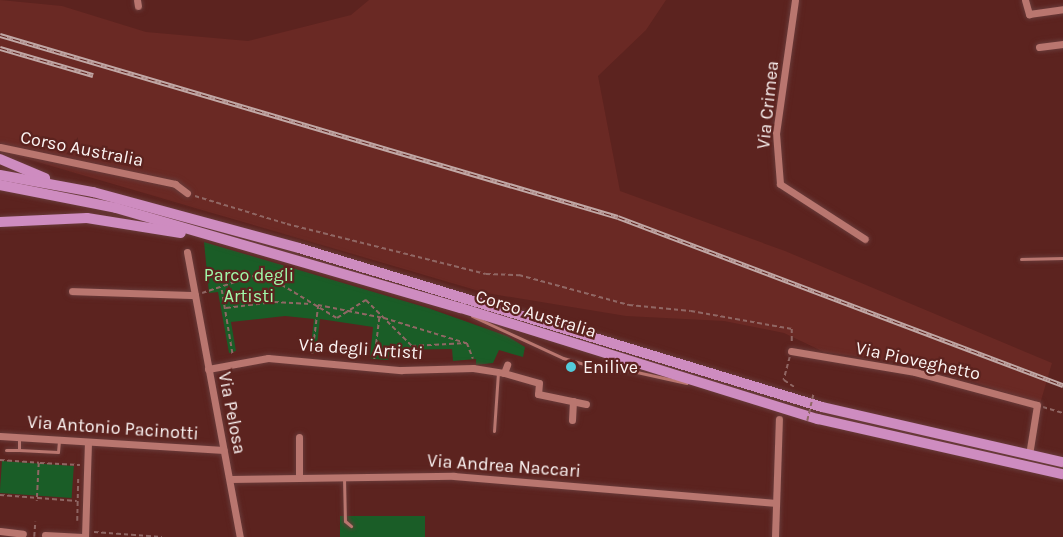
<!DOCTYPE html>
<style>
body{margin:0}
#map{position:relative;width:1063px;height:537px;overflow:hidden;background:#5c231f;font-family:Karla,sans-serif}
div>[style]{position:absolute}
.built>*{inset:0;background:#6a2924}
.green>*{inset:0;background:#1a5d27;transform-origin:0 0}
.path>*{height:1.5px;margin-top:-0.75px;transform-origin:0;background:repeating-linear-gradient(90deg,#906764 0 4.5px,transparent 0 7.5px)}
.roads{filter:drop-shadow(0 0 2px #683b3a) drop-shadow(0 0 2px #683b3a)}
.service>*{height:3px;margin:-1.5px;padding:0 1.5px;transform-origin:1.5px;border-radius:1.5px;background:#b9766f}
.minor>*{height:7px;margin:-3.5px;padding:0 3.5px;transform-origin:3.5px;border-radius:3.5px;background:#b9766f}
.trunk>*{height:10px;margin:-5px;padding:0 5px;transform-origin:5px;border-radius:5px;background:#ce8cc0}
.rail>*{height:4.5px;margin-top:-2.25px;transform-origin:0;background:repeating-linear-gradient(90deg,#5c231f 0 7px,#c1a8a6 0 14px);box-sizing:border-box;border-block:2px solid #c1a8a6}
.path-bridge>*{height:1.5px;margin-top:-0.75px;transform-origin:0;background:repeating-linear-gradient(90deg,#906764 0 4.5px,transparent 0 7.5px)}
.dots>*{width:16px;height:16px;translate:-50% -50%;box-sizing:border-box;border:3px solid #5c231f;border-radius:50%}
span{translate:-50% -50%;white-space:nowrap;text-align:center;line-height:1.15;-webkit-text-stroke:4.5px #5c231f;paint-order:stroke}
.street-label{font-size:18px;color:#fbf3f2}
.park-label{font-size:18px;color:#a1faaa}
.poi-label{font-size:18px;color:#fbf3f2}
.left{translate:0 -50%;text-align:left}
</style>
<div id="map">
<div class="built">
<div style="clip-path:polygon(0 0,62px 6px,146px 32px,248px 41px,351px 15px,369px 0,666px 0,646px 30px,598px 76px,620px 191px,785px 251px,1052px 363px,1040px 404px,923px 365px,824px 352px,784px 333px,724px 321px,626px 316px,486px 293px,0 151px)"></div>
</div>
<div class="green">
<div style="clip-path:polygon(204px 242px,428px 308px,507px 336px,525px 347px,523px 357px,499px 350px,493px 363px,476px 365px,476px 359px,453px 361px,452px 349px,390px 350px,388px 360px,374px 359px,370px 358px,373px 327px,320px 319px,316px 353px,310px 353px,314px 319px,285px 316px,231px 322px,236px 351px,229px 353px,218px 292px,209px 293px)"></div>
<div style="left:2px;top:461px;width:72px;height:32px;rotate:4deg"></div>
<div style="left:340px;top:516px;width:85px;height:21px"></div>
</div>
<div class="path">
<div style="left:195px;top:196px;width:96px;rotate:16.9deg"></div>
<div style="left:287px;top:224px;width:205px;rotate:14.1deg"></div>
<div style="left:486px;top:274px;width:33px;rotate:2deg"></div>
<div style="left:519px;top:275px;width:114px;rotate:15.3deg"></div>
<div style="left:629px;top:305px;width:62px;rotate:5.5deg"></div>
<div style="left:691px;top:311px;width:103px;rotate:10.1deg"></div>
<div style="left:792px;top:329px;width:15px;rotate:90deg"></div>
<div style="left:222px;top:290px;width:67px;rotate:80.5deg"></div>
<div style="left:202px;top:293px;width:63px;rotate:-18.4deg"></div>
<div style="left:262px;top:273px;width:87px;rotate:31deg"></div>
<div style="left:337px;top:318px;width:34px;rotate:-32deg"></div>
<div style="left:366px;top:300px;width:65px;rotate:45deg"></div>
<div style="left:412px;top:346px;width:55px;rotate:-3.1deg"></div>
<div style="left:467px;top:343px;width:17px;rotate:69deg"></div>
<div style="left:226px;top:308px;width:48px;rotate:-7.1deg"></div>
<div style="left:274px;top:302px;width:37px;rotate:3deg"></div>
<div style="left:312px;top:354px;width:49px;rotate:-83deg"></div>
<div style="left:318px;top:305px;width:67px;rotate:11.1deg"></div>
<div style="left:384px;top:318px;width:86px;rotate:17deg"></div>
<div style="left:790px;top:357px;width:24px;rotate:105deg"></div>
<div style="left:784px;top:380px;width:14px;rotate:34deg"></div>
<div style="left:374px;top:359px;width:41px;rotate:-83deg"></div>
<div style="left:1043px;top:407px;width:21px;rotate:17deg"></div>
<div style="left:0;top:460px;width:39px;rotate:4deg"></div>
<div style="left:39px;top:463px;width:38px;rotate:93deg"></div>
<div style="left:40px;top:463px;width:40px;rotate:2.9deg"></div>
<div style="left:0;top:495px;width:77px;rotate:4.5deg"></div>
<div style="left:77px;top:521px;width:43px;rotate:-88.7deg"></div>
<div style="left:94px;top:532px;width:68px;rotate:4.2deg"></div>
<div style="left:34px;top:537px;width:15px;rotate:-86deg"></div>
</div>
<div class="roads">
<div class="service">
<div style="left:1021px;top:259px;width:42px;rotate:-1.4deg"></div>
<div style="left:472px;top:316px;width:100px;rotate:24.8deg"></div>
<div style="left:563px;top:358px;width:35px;rotate:16deg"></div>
<div style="left:597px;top:368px;width:26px;rotate:2deg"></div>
<div style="left:623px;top:369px;width:65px;rotate:12.5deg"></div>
<div style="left:494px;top:431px;width:58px;rotate:-86.1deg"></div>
<div style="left:19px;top:439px;width:11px;rotate:90deg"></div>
<div style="left:19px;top:450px;width:39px;rotate:3deg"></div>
<div style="left:58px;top:452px;width:11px;rotate:-85deg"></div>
<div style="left:6px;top:450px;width:13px"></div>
<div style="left:344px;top:478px;width:43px;rotate:88.7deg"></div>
<div style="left:345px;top:521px;width:8px;rotate:40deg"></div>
</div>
<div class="minor">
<div style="left:137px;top:0;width:6px;rotate:81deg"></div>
<div style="left:795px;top:0;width:134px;rotate:98.1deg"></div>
<div style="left:776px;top:133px;width:51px;rotate:85.5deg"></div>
<div style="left:780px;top:184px;width:101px;rotate:32.9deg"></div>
<div style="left:1025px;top:0;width:15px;rotate:74deg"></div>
<div style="left:1029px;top:14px;width:34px;rotate:-8deg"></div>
<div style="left:1039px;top:47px;width:24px;rotate:-7deg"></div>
<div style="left:0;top:147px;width:179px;rotate:11.9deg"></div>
<div style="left:175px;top:184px;width:15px;rotate:37deg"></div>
<div style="left:187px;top:252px;width:290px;rotate:79.5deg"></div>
<div style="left:72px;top:291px;width:123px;rotate:1.9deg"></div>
<div style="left:791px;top:351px;width:126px;rotate:9.6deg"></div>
<div style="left:915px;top:372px;width:126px;rotate:15.1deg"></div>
<div style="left:1037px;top:405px;width:51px;rotate:99.1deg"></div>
<div style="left:208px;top:369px;width:61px;rotate:-10.4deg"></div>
<div style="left:268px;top:358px;width:134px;rotate:5.2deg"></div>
<div style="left:401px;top:370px;width:72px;rotate:-1.6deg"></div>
<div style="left:473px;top:368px;width:31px;rotate:9deg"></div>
<div style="left:504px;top:373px;width:9px;rotate:-69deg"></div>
<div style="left:504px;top:373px;width:36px;rotate:16deg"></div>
<div style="left:539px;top:383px;width:11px;rotate:95deg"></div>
<div style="left:538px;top:394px;width:49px;rotate:11.8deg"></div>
<div style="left:572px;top:420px;width:19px;rotate:-87deg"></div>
<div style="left:0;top:436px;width:224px;rotate:3.6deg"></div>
<div style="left:299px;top:478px;width:41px;rotate:-90deg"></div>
<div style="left:230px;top:479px;width:224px;rotate:-0.8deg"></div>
<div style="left:454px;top:476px;width:323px;rotate:4.8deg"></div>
<div style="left:0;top:531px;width:23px;rotate:7deg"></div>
<div style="left:45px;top:535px;width:37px;rotate:3deg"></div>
<div style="left:85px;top:537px;width:95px;rotate:-88.2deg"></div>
<div style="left:775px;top:537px;width:118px;rotate:-88.1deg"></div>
</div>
<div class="trunk">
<div style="left:0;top:159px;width:49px;rotate:22.9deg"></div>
<div style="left:0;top:175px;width:95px;rotate:10.4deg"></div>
<div style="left:93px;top:192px;width:213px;rotate:15.2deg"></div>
<div style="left:299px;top:248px;width:547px;rotate:16.91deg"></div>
<div style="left:822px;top:407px;width:247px;rotate:12.9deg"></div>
<div style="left:0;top:185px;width:118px;rotate:11.2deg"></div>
<div style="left:116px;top:208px;width:359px;rotate:16.2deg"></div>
<div style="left:461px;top:308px;width:374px;rotate:17.3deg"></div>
<div style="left:818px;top:419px;width:251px;rotate:12.7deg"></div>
<div style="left:0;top:222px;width:87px;rotate:-2.6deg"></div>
<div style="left:87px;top:218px;width:95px;rotate:9.1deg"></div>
</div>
</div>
<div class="rail">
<div style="left:0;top:35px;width:644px;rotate:16.41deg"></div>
<div style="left:618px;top:217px;width:476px;rotate:20.7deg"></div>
<div style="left:0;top:48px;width:97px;rotate:16.2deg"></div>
</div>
<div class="path-bridge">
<div style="left:807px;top:421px;width:27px;rotate:-77deg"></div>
</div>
<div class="dots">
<div style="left:571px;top:367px;background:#53cbda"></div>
</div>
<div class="street-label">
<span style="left:768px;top:105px;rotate:-84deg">Via Crimea</span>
<span style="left:82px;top:149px;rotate:11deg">Corso Australia</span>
<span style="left:536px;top:314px;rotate:17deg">Corso Australia</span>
<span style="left:361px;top:349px;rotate:4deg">Via degli Artisti</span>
<span style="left:918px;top:361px;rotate:12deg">Via Pioveghetto</span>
<span style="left:232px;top:413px;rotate:79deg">Via Pelosa</span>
<span style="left:113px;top:428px;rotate:4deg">Via Antonio Pacinotti</span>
<span style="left:504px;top:466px;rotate:4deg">Via Andrea Naccari</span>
</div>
<div class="park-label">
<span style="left:249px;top:286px">Parco degli<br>Artisti</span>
</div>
<div class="poi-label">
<span class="left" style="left:583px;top:367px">Enilive</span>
</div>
</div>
